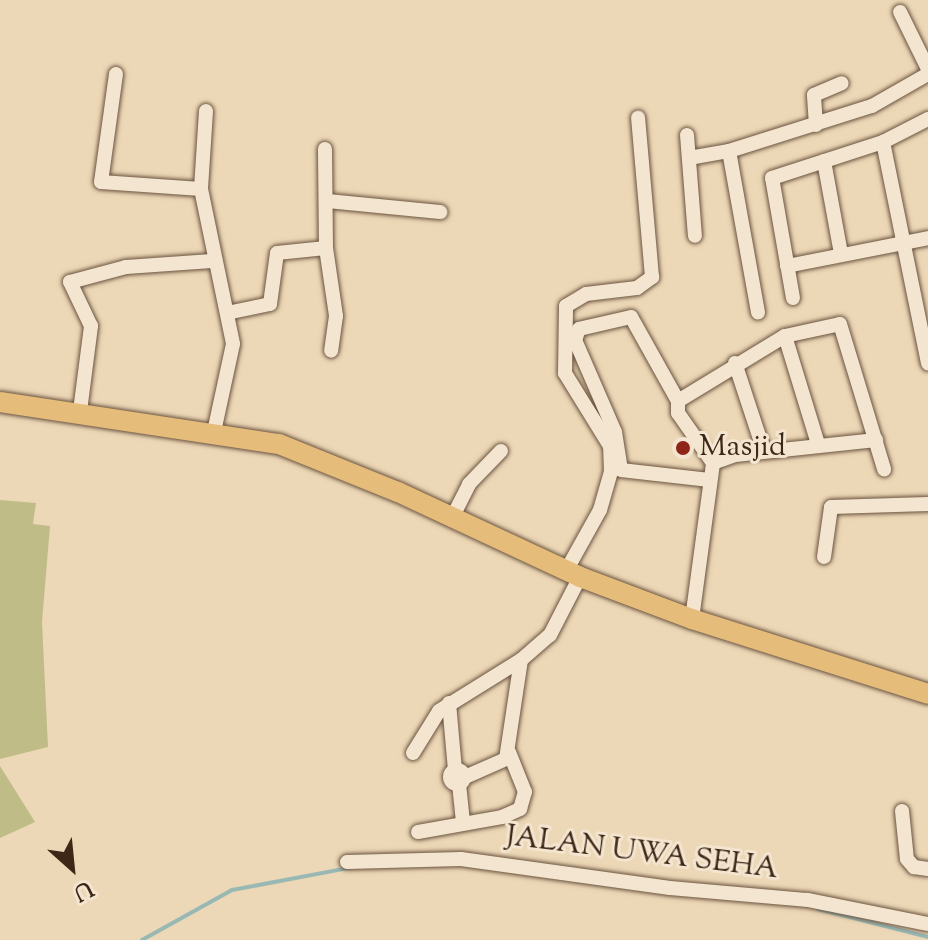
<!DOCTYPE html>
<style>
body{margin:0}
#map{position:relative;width:928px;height:940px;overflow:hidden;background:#ecd7b6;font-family:"Sorts Mill Goudy",serif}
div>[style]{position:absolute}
.green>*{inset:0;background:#c0bc88}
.stream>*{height:4px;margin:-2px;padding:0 2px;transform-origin:2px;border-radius:2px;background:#99b8b4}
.roads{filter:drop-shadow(0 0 2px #6a533f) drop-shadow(0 0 2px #6a533f)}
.street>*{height:14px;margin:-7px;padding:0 7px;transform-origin:7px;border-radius:7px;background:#f3e5d0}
.street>.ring{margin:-7px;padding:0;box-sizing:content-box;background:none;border:14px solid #f3e5d0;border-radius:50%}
.primary>*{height:20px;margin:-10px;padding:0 10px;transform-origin:10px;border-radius:10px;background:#e6bc7b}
.dots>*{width:22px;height:22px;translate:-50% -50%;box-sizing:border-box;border:4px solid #f3e5d0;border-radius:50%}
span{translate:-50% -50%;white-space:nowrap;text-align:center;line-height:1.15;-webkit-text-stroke:6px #f3e5d0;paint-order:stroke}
.poi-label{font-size:30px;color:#3f2717}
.left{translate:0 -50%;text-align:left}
.street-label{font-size:30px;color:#3f2717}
.north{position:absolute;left:32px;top:828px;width:80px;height:80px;-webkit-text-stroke:6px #f3e5d0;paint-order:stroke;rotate:153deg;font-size:22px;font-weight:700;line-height:32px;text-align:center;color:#3f2717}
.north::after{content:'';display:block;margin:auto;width:28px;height:36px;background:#3f2717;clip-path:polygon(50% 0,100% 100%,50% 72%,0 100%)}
</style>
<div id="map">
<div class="green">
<div style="clip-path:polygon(0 500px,36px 503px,33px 524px,50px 526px,42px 622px,48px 747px,0 759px)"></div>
<div style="clip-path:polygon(0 766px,35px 822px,0 838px)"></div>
</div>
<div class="stream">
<div style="left:818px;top:909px;width:114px;rotate:14.3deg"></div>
<div style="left:142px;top:940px;width:103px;rotate:-29.1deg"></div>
<div style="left:232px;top:890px;width:118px;rotate:-10.7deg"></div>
</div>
<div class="roads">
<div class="street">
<div style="left:900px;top:12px;width:64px;rotate:63.8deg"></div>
<div style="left:116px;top:74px;width:109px;rotate:97.9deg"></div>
<div style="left:101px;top:182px;width:100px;rotate:4deg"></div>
<div style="left:206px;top:111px;width:78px;rotate:93.7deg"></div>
<div style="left:201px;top:189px;width:158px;rotate:78.3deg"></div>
<div style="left:233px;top:344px;width:90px;rotate:102.2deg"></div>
<div style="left:816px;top:125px;width:30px;rotate:-94deg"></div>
<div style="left:814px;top:95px;width:30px;rotate:-23deg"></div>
<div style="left:687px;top:135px;width:101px;rotate:85.5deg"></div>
<div style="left:883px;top:142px;width:226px;rotate:78.5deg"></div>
<div style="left:729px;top:151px;width:164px;rotate:79.8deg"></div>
<div style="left:689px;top:158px;width:41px;rotate:-9.9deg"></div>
<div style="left:729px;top:151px;width:150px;rotate:-17.5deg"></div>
<div style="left:872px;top:106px;width:64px;rotate:-29.7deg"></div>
<div style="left:824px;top:161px;width:95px;rotate:79.6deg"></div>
<div style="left:327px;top:201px;width:114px;rotate:5.6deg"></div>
<div style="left:326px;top:248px;width:69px;rotate:81.6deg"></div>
<div style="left:336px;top:316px;width:35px;rotate:98deg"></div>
<div style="left:787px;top:266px;width:144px;rotate:-11.2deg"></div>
<div style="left:793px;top:298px;width:122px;rotate:-99.9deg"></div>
<div style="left:772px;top:178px;width:117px;rotate:-18deg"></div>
<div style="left:883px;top:142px;width:51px;rotate:-27.1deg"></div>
<div style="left:227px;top:313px;width:44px;rotate:-11.8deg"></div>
<div style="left:270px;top:304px;width:51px;rotate:-82.2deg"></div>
<div style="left:277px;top:253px;width:49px;rotate:-5.8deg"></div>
<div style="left:326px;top:248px;width:99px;rotate:-90.6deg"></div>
<div style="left:785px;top:336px;width:113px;rotate:73deg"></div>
<div style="left:735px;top:363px;width:93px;rotate:71.8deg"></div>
<div style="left:678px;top:401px;width:96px;rotate:-119.2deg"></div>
<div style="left:631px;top:317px;width:53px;rotate:167deg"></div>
<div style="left:579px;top:329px;width:12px;rotate:110deg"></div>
<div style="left:575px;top:340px;width:100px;rotate:66.5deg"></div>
<div style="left:615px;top:432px;width:38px;rotate:81deg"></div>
<div style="left:621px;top:470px;width:89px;rotate:6.5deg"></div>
<div style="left:80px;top:411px;width:86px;rotate:-82.6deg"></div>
<div style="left:91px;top:326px;width:49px;rotate:-115.5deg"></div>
<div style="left:70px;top:282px;width:58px;rotate:-15deg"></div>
<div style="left:126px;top:267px;width:86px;rotate:-4deg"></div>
<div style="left:713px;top:463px;width:61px;rotate:-125deg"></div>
<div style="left:678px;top:413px;width:12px;rotate:-90deg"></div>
<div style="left:678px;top:401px;width:125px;rotate:-31.3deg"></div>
<div style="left:785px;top:336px;width:56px;rotate:-12.3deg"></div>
<div style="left:840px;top:324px;width:152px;rotate:73.1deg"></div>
<div style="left:453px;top:516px;width:36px;rotate:-63deg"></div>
<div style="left:469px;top:484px;width:46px;rotate:-45.9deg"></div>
<div style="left:824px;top:557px;width:50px;rotate:-82deg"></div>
<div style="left:831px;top:507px;width:97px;rotate:-1.8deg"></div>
<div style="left:566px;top:571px;width:70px;rotate:-60.9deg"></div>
<div style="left:600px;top:510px;width:40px;rotate:-74deg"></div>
<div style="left:611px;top:472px;width:26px;rotate:-92deg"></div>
<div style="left:610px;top:446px;width:86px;rotate:-121.7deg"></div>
<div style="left:565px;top:373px;width:67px;rotate:-89.1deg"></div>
<div style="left:566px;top:306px;width:23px;rotate:-31deg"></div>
<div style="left:586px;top:294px;width:51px;rotate:-6.7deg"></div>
<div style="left:637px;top:288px;width:19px;rotate:-36deg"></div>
<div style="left:652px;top:277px;width:160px;rotate:-95deg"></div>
<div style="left:692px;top:619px;width:157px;rotate:-82.3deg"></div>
<div style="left:713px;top:463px;width:23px;rotate:-20deg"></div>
<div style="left:735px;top:455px;width:142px;rotate:-6.1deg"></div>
<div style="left:449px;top:703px;width:67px;rotate:84.9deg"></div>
<div style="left:413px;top:753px;width:49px;rotate:-58.2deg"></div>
<div style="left:439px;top:711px;width:97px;rotate:-31.9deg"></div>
<div class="ring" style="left:450px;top:770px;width:0;height:0"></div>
<div style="left:465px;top:777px;width:45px;rotate:-23.7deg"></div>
<div style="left:506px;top:759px;width:100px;rotate:-81.4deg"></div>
<div style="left:521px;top:660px;width:38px;rotate:-41deg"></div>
<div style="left:550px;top:635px;width:65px;rotate:-62.7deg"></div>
<div style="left:459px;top:784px;width:39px;rotate:84deg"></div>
<div style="left:902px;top:811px;width:48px;rotate:84.1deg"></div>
<div style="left:907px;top:859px;width:11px;rotate:49deg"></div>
<div style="left:914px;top:867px;width:14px;rotate:8deg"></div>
<div style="left:418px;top:832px;width:85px;rotate:-10.1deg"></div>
<div style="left:502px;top:817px;width:20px;rotate:-24deg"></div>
<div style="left:520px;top:809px;width:18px;rotate:-74deg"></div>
<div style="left:525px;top:792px;width:43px;rotate:-111.8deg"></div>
<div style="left:347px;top:862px;width:114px;rotate:-1.5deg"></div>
<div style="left:461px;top:859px;width:211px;rotate:7.9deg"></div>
<div style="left:670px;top:888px;width:139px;rotate:5deg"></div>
<div style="left:808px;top:900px;width:122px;rotate:11.3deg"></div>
</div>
<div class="primary">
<div style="left:0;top:402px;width:282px;rotate:8.6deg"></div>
<div style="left:279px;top:444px;width:128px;rotate:22deg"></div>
<div style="left:398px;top:492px;width:201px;rotate:25deg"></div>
<div style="left:580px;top:577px;width:120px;rotate:20.6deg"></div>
<div style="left:692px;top:619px;width:248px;rotate:17.6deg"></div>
</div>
</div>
<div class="dots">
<div style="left:683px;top:448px;background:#8f2418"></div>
</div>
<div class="poi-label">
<span class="left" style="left:699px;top:448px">Masjid</span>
</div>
<div class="street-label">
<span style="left:642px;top:854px;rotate:7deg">JALAN UWA SEHA</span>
</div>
<div class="north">U</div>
</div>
